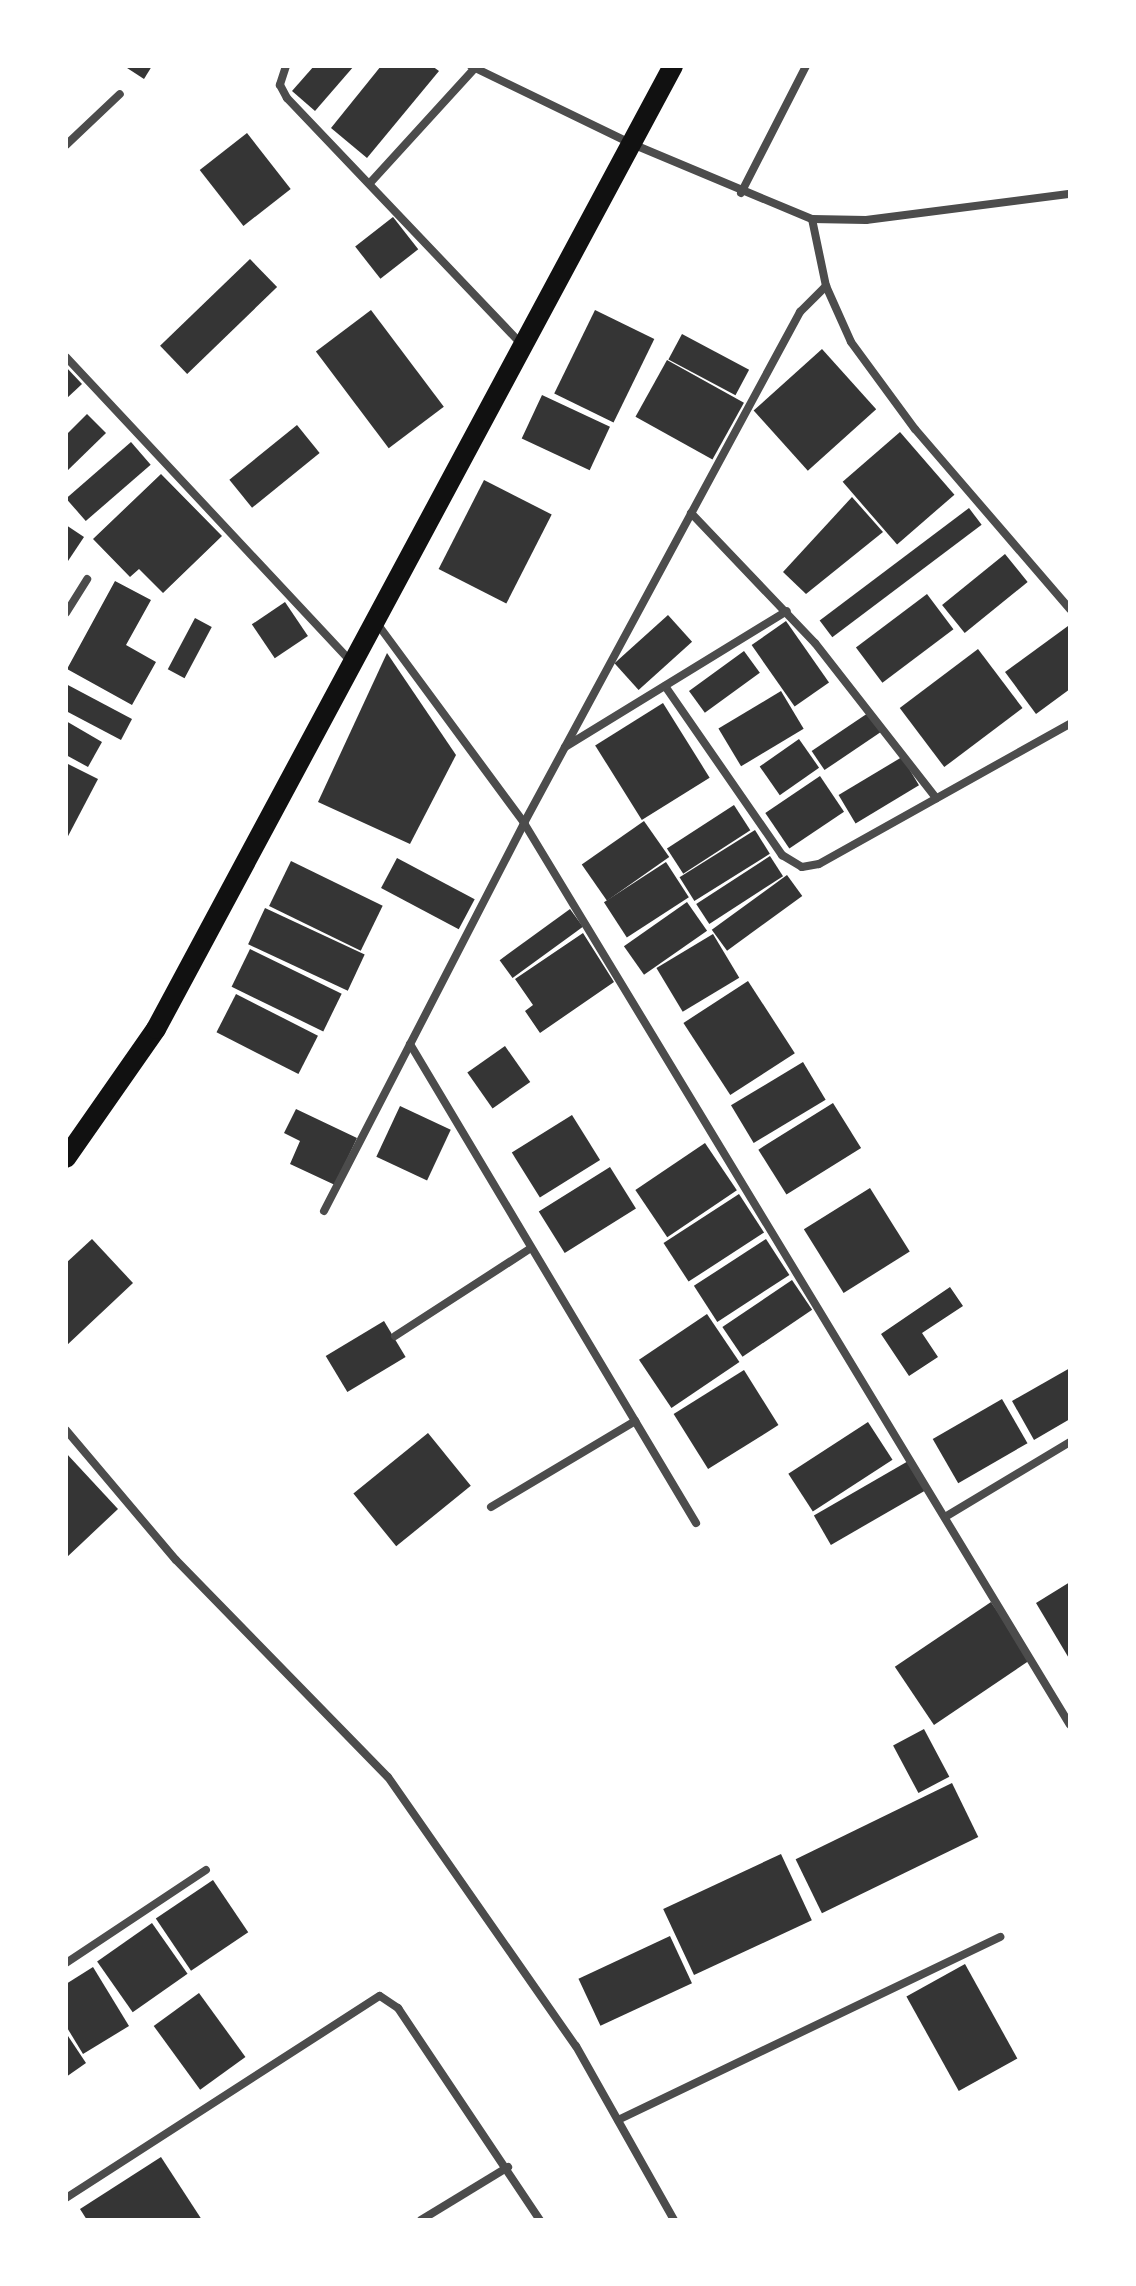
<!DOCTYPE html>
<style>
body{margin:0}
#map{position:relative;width:1136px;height:2286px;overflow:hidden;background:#fff;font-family:Arial,sans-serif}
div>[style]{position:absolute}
.building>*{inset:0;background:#353535;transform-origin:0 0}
.minor>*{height:8px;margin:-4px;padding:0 4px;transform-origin:4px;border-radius:4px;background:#4c4c4c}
.primary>*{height:20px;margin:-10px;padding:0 10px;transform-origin:10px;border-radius:10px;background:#111}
span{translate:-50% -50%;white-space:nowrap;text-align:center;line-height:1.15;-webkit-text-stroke:7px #fff;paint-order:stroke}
.frame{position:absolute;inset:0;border:68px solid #fff;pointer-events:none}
</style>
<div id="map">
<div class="building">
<div style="clip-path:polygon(124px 66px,152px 66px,144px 79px)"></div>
<div style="clip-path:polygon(314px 66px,354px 66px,315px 111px,292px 91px)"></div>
<div style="clip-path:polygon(381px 66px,432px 66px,439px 71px,367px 158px,331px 128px)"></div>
<div style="left:247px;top:133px;width:71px;height:60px;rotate:52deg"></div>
<div style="left:393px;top:217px;width:41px;height:48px;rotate:52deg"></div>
<div style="left:250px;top:259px;width:39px;height:125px;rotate:46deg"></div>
<div style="left:371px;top:310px;width:121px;height:69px;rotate:53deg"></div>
<div style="left:595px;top:310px;width:66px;height:93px;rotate:26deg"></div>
<div style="left:682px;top:334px;width:76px;height:29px;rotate:28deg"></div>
<div style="left:822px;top:349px;width:81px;height:92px;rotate:48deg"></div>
<div style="left:667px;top:360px;width:88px;height:65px;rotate:29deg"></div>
<div style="clip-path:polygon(66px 367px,82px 384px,66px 399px)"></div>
<div style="left:542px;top:395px;width:75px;height:48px;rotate:25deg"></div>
<div style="clip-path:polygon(87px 414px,106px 433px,66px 472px,66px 435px)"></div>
<div style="left:297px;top:425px;width:36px;height:87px;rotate:51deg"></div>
<div style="left:900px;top:432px;width:83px;height:76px;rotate:49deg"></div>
<div style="left:131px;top:442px;width:30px;height:86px;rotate:49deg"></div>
<div style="clip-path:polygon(161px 474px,222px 536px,163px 593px,139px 569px,130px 577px,93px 539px)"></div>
<div style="left:484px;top:480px;width:76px;height:100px;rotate:27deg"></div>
<div style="clip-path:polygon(852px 497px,883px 532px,806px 594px,783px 572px)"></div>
<div style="left:969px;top:508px;width:21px;height:187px;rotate:53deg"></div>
<div style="clip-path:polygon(66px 525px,84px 537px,66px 564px)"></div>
<div style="left:1005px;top:554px;width:36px;height:81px;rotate:51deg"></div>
<div style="clip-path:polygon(115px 581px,151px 600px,126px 645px,156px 662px,132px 705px,67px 669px)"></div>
<div style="left:927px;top:594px;width:44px;height:89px;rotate:53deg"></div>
<div style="left:285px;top:602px;width:41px;height:40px;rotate:56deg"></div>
<div style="left:668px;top:615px;width:36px;height:72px;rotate:48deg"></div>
<div style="left:195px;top:618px;width:19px;height:58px;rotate:28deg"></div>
<div style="left:786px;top:621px;width:75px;height:42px;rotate:55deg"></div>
<div style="clip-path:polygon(1068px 626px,1070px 689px,1036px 714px,1005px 672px)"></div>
<div style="left:978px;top:649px;width:74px;height:98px;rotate:53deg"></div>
<div style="left:744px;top:651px;width:27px;height:68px;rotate:54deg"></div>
<div style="clip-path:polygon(387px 653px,456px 755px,410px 844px,318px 802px)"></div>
<div style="clip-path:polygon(66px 684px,132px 719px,121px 740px,66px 711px)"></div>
<div style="left:781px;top:691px;width:44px;height:73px;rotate:59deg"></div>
<div style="left:663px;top:703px;width:88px;height:80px;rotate:58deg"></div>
<div style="left:868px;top:713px;width:23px;height:68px;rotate:56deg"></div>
<div style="clip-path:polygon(66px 721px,102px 742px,88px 767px,66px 755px)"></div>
<div style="left:799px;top:739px;width:35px;height:48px;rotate:55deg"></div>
<div style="left:902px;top:757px;width:33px;height:74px;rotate:59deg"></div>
<div style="clip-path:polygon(66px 763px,98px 779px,66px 840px)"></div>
<div style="left:820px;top:776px;width:43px;height:66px;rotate:56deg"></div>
<div style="left:734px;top:805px;width:30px;height:80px;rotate:57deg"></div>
<div style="left:644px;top:821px;width:44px;height:76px;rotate:55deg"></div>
<div style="left:755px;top:830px;width:28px;height:89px;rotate:58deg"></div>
<div style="left:770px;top:856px;width:24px;height:88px;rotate:57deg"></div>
<div style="left:397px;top:858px;width:88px;height:34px;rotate:28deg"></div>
<div style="left:291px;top:861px;width:102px;height:50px;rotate:26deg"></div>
<div style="left:666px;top:862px;width:42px;height:74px;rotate:57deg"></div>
<div style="left:787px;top:875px;width:26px;height:93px;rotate:54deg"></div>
<div style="left:687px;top:902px;width:35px;height:77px;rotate:55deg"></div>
<div style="left:265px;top:908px;width:110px;height:40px;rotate:25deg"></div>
<div style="left:570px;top:909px;width:22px;height:87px;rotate:54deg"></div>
<div style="clip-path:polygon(583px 933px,614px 982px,540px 1033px,525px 1011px,533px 1005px,515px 979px)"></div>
<div style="left:713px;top:934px;width:51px;height:66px;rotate:59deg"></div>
<div style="left:250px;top:949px;width:102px;height:42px;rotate:26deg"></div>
<div style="left:748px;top:981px;width:86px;height:77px;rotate:57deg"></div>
<div style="left:236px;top:994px;width:92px;height:43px;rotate:27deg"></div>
<div style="left:505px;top:1046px;width:44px;height:46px;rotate:55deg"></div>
<div style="left:803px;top:1062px;width:44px;height:84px;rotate:59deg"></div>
<div style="left:833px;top:1103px;width:53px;height:88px;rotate:58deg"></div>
<div style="left:400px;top:1106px;width:56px;height:56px;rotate:25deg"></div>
<div style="clip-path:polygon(296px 1109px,357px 1138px,335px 1185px,290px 1164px,300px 1141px,284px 1133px)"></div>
<div style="left:572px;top:1115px;width:53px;height:71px;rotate:58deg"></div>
<div style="left:705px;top:1143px;width:57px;height:84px;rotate:56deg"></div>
<div style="left:610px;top:1167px;width:49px;height:84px;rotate:58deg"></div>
<div style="left:870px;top:1188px;width:75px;height:78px;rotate:58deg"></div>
<div style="left:739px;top:1194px;width:46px;height:90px;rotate:57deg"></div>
<div style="clip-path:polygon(92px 1239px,133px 1283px,66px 1346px,66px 1263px)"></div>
<div style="left:766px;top:1239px;width:43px;height:86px;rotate:57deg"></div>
<div style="left:792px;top:1280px;width:36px;height:84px;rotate:56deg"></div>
<div style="clip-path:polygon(950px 1287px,963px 1306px,922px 1333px,938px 1357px,909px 1376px,881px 1334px)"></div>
<div style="left:707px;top:1314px;width:58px;height:82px;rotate:56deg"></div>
<div style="left:384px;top:1321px;width:42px;height:68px;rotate:59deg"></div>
<div style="clip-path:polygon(1070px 1368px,1070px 1419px,1034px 1440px,1012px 1401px)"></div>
<div style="left:744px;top:1370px;width:65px;height:83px;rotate:58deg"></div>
<div style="left:1002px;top:1399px;width:51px;height:80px;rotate:60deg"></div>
<div style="left:868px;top:1422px;width:45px;height:95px;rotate:57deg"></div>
<div style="left:428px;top:1433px;width:68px;height:96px;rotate:51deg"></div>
<div style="clip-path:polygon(66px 1453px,118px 1509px,66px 1558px)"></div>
<div style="left:910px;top:1460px;width:34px;height:111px;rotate:60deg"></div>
<div style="clip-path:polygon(1070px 1582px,1070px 1660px,1036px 1603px)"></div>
<div style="left:991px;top:1602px;width:70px;height:116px;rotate:56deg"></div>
<div style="left:924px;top:1729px;width:54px;height:35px;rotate:62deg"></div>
<div style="left:952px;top:1783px;width:60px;height:174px;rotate:64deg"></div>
<div style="left:781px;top:1854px;width:73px;height:130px;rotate:65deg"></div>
<div style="left:213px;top:1880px;width:63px;height:69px;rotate:56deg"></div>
<div style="left:152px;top:1923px;width:62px;height:67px;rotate:55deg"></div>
<div style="left:670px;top:1936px;width:52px;height:101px;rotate:65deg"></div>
<div style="left:965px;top:1964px;width:108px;height:67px;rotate:61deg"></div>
<div style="clip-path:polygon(93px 1967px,129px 2026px,83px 2054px,66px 2026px,66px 1984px)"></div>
<div style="left:199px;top:1993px;width:79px;height:56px;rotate:54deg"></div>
<div style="clip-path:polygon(66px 2033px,86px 2063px,66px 2077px)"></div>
<div style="clip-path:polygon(161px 2157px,202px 2220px,87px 2220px,80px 2209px)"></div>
</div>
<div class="minor">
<div style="left:286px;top:66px;width:20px;rotate:108deg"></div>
<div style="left:280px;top:85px;width:15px;rotate:62deg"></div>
<div style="left:287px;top:98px;width:340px;rotate:46.4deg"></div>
<div style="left:471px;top:66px;width:177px;rotate:25.8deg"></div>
<div style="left:630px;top:143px;width:197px;rotate:22.7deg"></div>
<div style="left:812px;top:219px;width:54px;rotate:1.1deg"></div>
<div style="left:866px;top:220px;width:206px;rotate:-7.3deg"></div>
<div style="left:66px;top:145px;width:74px;rotate:-43.4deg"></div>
<div style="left:370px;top:183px;width:156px;rotate:-47.6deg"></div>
<div style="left:741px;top:193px;width:143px;rotate:-62.9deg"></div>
<div style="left:812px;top:219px;width:68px;rotate:78.2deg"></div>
<div style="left:826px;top:286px;width:61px;rotate:65.9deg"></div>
<div style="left:851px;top:342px;width:108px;rotate:53.7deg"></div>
<div style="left:915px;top:429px;width:238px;rotate:49.3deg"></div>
<div style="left:66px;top:357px;width:417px;rotate:46.9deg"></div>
<div style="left:691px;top:513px;width:180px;rotate:46.4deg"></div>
<div style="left:815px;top:643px;width:197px;rotate:52deg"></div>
<div style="left:66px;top:613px;width:40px;rotate:-58deg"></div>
<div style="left:376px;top:622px;width:250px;rotate:53.6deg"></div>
<div style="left:524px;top:823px;width:1054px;rotate:58.81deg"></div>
<div style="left:665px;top:686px;width:206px;rotate:55.3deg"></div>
<div style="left:782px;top:855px;width:23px;rotate:31deg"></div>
<div style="left:802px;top:867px;width:17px;rotate:-10deg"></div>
<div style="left:819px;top:864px;width:287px;rotate:-29.2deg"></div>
<div style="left:565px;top:747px;width:260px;rotate:-31.5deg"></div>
<div style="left:410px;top:1044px;width:558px;rotate:59.16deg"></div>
<div style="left:324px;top:1211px;width:437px;rotate:-62.7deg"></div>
<div style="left:524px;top:823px;width:581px;rotate:-61.63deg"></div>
<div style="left:800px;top:312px;width:37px;rotate:-45deg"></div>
<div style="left:395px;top:1336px;width:162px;rotate:-32.9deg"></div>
<div style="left:66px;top:1430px;width:170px;rotate:49.8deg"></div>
<div style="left:176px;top:1560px;width:303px;rotate:45.7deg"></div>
<div style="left:388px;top:1777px;width:328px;rotate:55.1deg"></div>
<div style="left:576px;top:2046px;width:200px;rotate:60.6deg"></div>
<div style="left:491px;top:1507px;width:168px;rotate:-30.8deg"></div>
<div style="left:945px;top:1517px;width:146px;rotate:-31deg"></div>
<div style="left:66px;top:1963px;width:168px;rotate:-33.6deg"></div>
<div style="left:618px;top:2120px;width:424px;rotate:-25.6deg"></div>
<div style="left:66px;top:2198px;width:373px;rotate:-32.8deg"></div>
<div style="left:380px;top:1996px;width:22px;rotate:34deg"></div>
<div style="left:398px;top:2008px;width:255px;rotate:56.2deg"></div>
<div style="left:421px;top:2220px;width:102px;rotate:-31.3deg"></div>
</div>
<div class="primary">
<div style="left:66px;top:1158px;width:157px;rotate:-55.1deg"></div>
<div style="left:156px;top:1029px;width:1093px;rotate:-61.77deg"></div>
</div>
<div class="frame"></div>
</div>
